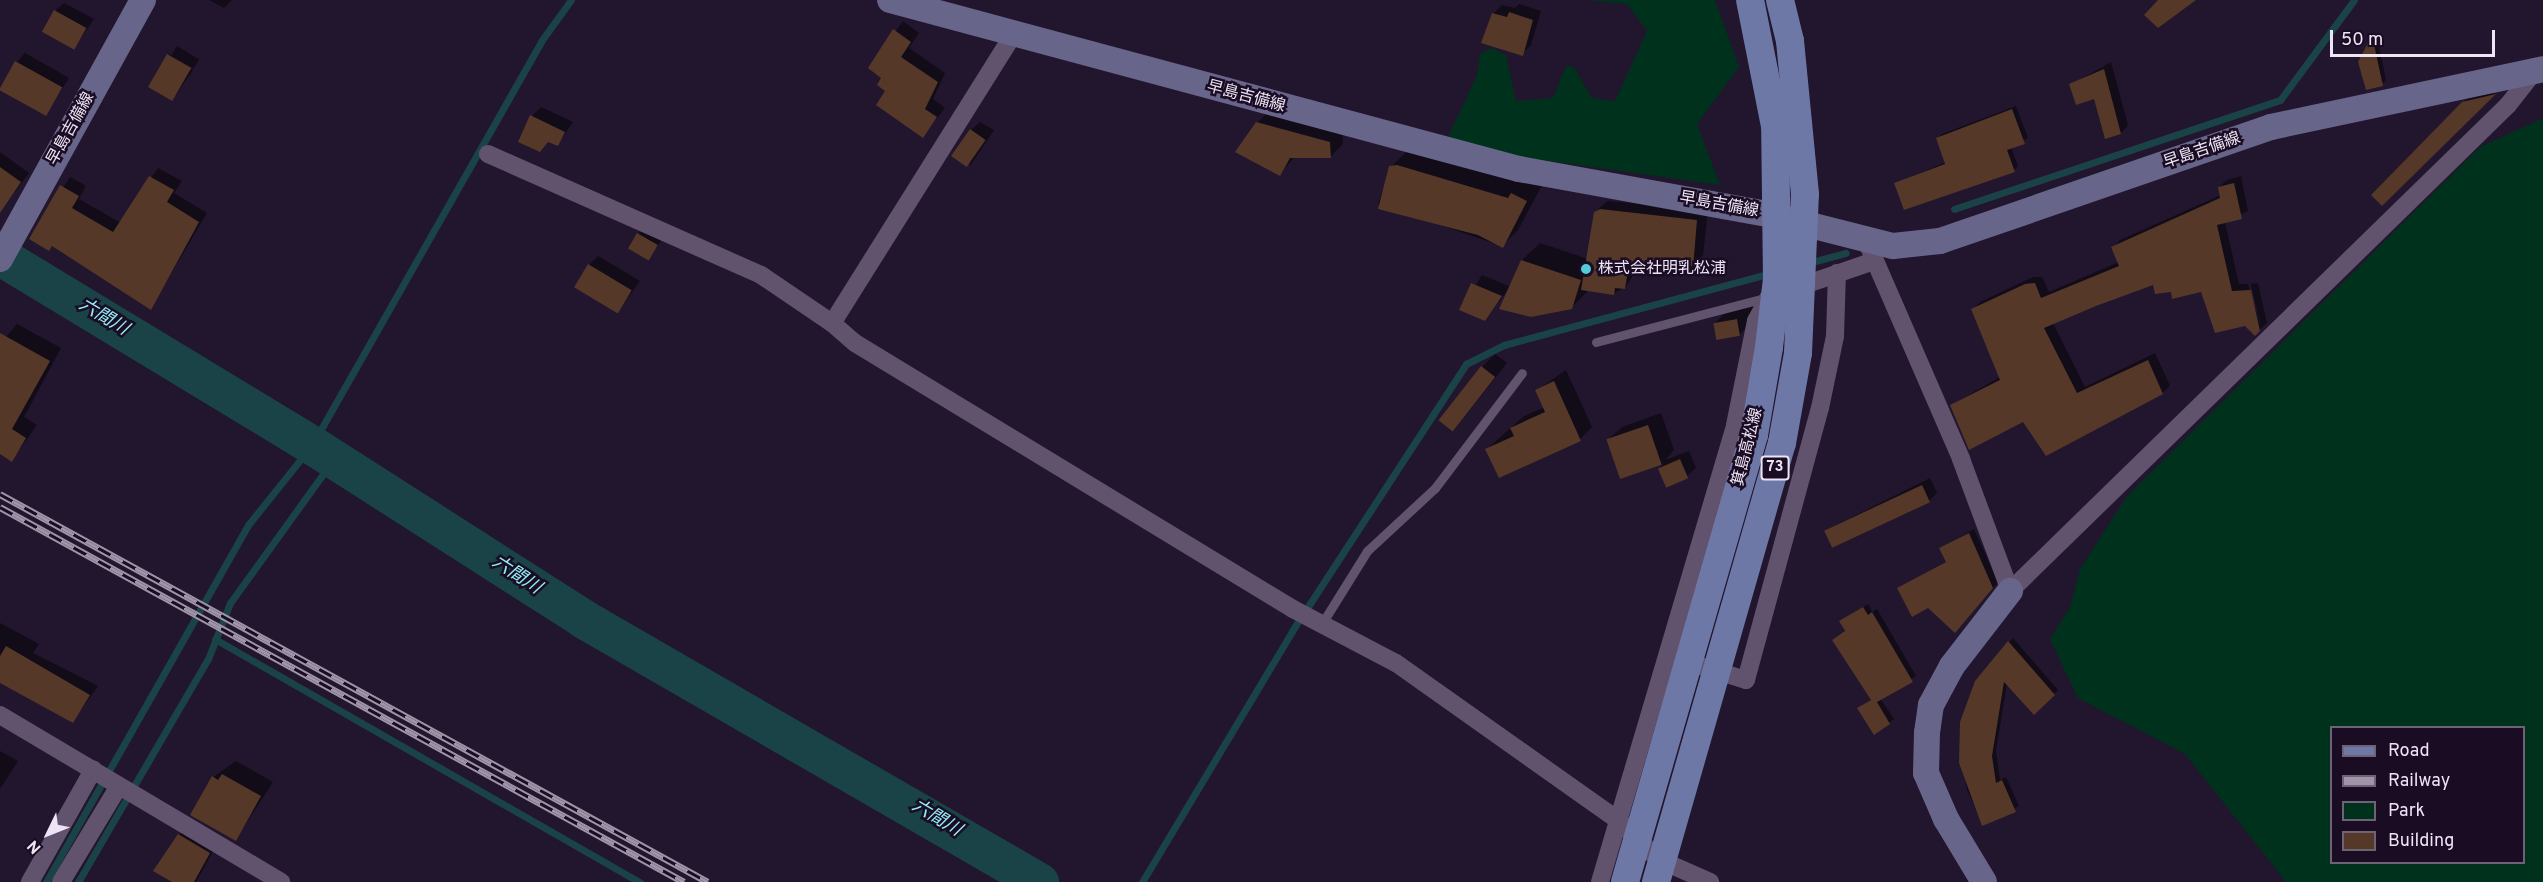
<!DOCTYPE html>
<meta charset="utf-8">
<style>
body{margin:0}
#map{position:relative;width:2543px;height:882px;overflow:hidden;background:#22152e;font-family:Overpass,"Noto Sans JP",sans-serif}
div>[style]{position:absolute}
.green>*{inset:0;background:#00311d}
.shadow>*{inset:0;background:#0007;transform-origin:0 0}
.stream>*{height:7px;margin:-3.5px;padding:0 3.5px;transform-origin:3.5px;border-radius:3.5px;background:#194347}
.river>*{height:39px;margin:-19.5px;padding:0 19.5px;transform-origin:19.5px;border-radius:19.5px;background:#194347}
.building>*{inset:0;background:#553828;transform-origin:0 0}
.lane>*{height:9px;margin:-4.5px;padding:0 4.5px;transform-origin:4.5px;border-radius:4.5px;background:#61526e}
.street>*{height:18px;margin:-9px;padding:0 9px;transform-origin:9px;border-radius:9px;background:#61526e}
.secondary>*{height:26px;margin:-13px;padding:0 13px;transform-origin:13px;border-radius:13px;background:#68658a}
.primary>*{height:28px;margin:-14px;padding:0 14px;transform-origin:14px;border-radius:14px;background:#6e78a7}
.rail>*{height:7px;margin-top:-3.5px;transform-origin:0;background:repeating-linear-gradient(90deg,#190c23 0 14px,#9f94a8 0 28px);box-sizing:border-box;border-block:2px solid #9f94a8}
.dots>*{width:16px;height:16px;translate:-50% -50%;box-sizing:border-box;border:3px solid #190c23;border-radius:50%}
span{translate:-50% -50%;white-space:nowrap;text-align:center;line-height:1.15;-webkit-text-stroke:5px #190c23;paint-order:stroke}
.shield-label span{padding:2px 4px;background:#190c23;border:2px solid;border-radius:4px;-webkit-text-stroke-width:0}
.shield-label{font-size:15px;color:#ede4f5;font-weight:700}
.street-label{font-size:16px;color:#ede4f5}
.poi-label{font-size:16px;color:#ede4f5}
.left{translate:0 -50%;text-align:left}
.water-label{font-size:18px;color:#93eef8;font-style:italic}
.legend{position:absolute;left:2330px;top:726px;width:195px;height:138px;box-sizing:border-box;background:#190c23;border:2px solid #6e6277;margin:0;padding:8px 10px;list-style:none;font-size:18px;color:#ede4f5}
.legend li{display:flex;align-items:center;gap:12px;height:30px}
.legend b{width:30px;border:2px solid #6e6277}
.north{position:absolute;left:18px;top:804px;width:60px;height:60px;-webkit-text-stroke:4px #190c23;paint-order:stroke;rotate:227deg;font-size:16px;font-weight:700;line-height:24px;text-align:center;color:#ede4f5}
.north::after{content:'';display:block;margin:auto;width:21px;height:27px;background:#ede4f5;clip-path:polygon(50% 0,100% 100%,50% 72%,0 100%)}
.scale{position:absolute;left:2330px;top:30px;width:165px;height:27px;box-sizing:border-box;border:3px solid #ede4f5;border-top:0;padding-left:8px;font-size:18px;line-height:21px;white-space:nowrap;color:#ede4f5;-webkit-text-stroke:4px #190c23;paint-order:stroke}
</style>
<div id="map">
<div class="green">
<div style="clip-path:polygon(1587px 0,1715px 0,1739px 67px,1697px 124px,1720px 185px,1513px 156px,1448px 137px,1477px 75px,1480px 54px,1491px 48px,1506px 55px,1516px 101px,1553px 98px,1566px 66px,1574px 67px,1592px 98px,1615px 101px,1647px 31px,1627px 4px)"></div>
<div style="clip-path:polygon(evenodd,2543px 118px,2543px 882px,2286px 882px,2185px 754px,2078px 698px,2050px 639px,2070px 607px,2080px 569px,2127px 496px,2480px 147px,2543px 118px,2332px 728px,2524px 728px,2524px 862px,2332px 862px,2332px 728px)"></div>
</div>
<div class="shadow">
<div style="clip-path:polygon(209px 0,232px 0,224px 8px)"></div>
<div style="clip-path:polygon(64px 3px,94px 19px,74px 48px,55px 11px)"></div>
<div style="clip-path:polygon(1519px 4px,1541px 11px,1531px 45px,1522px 54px,1493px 14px,1502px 5px,1515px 8px)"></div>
<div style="clip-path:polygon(903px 21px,919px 33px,909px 48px,945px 73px,933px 99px,945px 108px,923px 136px,883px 78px,870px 68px)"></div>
<div style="clip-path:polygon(2376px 33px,2386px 80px,2382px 84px,2360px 62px)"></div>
<div style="left:177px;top:46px;width:26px;height:11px;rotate:31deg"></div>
<div style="clip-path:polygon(25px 53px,69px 78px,45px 114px,17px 62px)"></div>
<div style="clip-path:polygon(169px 54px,193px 70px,173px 99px,151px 86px)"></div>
<div style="clip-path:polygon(2111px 62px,2128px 125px,2121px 133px,2095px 97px,2071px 85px)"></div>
<div style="clip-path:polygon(2496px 92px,2382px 204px,2373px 195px,2468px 98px)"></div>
<div style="clip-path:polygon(2016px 106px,2028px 138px,2011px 147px,2018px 166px,2014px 170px,1896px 183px,1946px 162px,1938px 139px,1942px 134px)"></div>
<div style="clip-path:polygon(541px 107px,573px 122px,557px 145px,549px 141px,540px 150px,532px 116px)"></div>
<div style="clip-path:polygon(1270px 110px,1342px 129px,1343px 144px,1330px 157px,1295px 156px,1280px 174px,1257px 123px)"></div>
<div style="clip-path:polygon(980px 122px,994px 130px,970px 166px,971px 130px)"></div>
<div style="clip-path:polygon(1407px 151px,1542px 185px,1518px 230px,1502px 246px,1378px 204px,1391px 167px)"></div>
<div style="clip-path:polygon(0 152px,29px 173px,1px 210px,0 209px)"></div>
<div style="clip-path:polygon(158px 168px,182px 181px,174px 193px,207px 213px,151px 308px,53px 245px,31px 238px,70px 177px,86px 186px,79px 199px,121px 223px)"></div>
<div style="clip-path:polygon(2241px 176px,2248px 211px,2225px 222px,2239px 284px,2248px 284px,2261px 327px,2251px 284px,2258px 283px,2267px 323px,2255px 334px,2202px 290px,2154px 283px,2053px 323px,2085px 387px,2155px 353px,2170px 386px,2162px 393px,2024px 420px,1951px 405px,2000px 377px,1973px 310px,1980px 302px,2033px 277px,2042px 277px,2049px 292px,2119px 262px,2113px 248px,2120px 240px,2221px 195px,2219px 187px,2227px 180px)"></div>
<div style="clip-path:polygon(1607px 201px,1708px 210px,1703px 255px,1692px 266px,1673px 264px,1666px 272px,1637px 269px,1625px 288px,1614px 293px,1589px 290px,1571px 308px,1508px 290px,1484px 320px,1461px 309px,1482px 275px,1511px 287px,1522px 260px,1540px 243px,1588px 259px,1595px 212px)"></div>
<div style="clip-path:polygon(642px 230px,661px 241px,649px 259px,638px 234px)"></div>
<div style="clip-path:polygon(598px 256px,640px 281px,618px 312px,589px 265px)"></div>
<div style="clip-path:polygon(1754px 302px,1757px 317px,1739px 335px,1715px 323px,1733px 305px)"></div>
<div style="clip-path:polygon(17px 324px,61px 348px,24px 417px,37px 425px,12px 460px,0 453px,0 344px)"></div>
<div style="clip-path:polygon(1495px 354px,1507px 363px,1454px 430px,1482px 367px)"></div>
<div style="clip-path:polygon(1566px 370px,1592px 427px,1580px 439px,1487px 449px,1524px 416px,1545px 407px,1537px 390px)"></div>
<div style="clip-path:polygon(1661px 413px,1674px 450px,1665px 460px,1689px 451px,1696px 468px,1687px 476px,1659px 468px,1664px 463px,1621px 478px,1608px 440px,1622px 427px)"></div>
<div style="clip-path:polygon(1930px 478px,1937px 493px,1929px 501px,1826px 530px)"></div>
<div style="clip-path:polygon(1974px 529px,1998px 582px,1960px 627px,1899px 588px,1947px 561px,1941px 548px)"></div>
<div style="clip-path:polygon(1868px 604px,1872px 612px,1877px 609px,1916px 676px,1880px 698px,1894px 719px,1875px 733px,1863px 705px,1872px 699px,1840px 621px)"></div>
<div style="clip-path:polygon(0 623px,39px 644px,33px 653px,98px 686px,73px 721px,0 681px)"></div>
<div style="clip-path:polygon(2013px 638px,2058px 690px,2034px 712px,2007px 683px,1996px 751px,2000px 780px,2006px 777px,2019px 806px,1983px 824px,1967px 790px,1960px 749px,1976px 682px)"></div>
<div style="clip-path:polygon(0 751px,18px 761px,0 789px)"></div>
<div style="clip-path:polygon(236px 761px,273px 782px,236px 839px,213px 777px)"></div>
<div style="clip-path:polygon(188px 827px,217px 844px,196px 882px,175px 882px,179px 835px)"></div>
</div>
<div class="stream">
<div style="left:1954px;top:209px;width:344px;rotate:-18.5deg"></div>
<div style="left:2280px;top:100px;width:124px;rotate:-53.5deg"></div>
<div style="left:1808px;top:263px;width:39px;rotate:-15deg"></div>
<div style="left:215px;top:639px;width:490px;rotate:29.8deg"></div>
<div style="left:46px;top:882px;width:410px;rotate:-60.5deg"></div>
<div style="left:248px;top:525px;width:102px;rotate:-51.3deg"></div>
<div style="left:312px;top:445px;width:466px;rotate:-60.4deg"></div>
<div style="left:542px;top:40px;width:49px;rotate:-54.1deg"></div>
<div style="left:78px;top:882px;width:258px;rotate:-59.8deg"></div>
<div style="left:208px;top:659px;width:60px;rotate:-68.6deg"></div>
<div style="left:230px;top:603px;width:178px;rotate:-54.2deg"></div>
<div style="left:1142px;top:882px;width:292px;rotate:-59.1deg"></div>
<div style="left:1292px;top:631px;width:319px;rotate:-56.9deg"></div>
<div style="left:1466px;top:364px;width:42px;rotate:-26.6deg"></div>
<div style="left:1504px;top:345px;width:277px;rotate:-15.1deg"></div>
</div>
<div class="river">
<div style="left:0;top:256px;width:365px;rotate:31.2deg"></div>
<div style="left:312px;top:445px;width:321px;rotate:32.6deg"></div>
<div style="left:582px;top:618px;width:528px;rotate:30.01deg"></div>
</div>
<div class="building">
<div style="clip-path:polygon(2158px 0,2196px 0,2158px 28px,2144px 15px)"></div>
<div style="left:54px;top:10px;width:37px;height:25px;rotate:29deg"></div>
<div style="clip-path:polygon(1509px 12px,1533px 20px,1523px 56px,1481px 43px,1492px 13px,1507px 17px)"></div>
<div style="clip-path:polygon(893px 29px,911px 42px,901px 57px,938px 82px,925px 109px,937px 117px,923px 138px,876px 105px,885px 91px,877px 85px,881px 78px,868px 68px)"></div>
<div style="clip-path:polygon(2372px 35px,2383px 86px,2366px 90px,2358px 62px)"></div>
<div style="left:167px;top:54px;width:28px;height:38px;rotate:30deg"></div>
<div style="left:15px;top:61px;width:54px;height:33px;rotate:29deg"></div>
<div style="clip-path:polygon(2104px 69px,2121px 134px,2105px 139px,2094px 99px,2076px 105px,2069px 84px)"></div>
<div style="clip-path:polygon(2496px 94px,2382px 206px,2371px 195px,2462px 102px)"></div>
<div style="clip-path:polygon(2012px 109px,2025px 144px,2007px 150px,2015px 172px,1904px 210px,1894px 183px,1945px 164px,1936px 138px)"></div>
<div style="clip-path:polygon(530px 115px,565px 132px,558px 146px,548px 142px,540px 152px,518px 142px)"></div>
<div style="clip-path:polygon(1256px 122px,1330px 142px,1331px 158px,1290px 158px,1280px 176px,1235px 152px)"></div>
<div style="left:970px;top:129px;width:19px;height:33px;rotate:35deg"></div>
<div style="clip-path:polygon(1397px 165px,1508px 198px,1511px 193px,1527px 201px,1503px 248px,1478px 235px,1378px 209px,1389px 166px)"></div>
<div style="clip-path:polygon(0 167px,21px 182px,0 213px)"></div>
<div style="clip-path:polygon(149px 176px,174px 190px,167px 202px,199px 222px,151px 310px,52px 246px,49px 251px,29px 239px,60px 185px,79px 196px,72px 208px,113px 232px)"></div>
<div style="clip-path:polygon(2234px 183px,2242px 219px,2217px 225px,2232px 291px,2251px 290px,2260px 331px,2255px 336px,2245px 326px,2215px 333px,2201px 292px,2172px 299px,2171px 292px,2155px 294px,2153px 285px,2096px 306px,2044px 328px,2077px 393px,2148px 360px,2163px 394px,2046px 456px,2023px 422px,1969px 450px,1950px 405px,2000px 380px,1971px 309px,2025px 284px,2035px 283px,2041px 298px,2119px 266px,2111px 247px,2220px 198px,2218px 187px)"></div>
<div style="clip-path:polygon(1600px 209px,1697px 220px,1693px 268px,1667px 265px,1666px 274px,1628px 270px,1625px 289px,1615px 288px,1614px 295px,1581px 290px,1594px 212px)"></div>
<div style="left:637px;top:233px;width:24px;height:18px;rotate:30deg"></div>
<div style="clip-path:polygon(1521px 260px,1581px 280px,1572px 309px,1531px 317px,1499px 309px)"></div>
<div style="left:588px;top:264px;width:51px;height:27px;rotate:31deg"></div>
<div style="clip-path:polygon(1471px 283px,1502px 296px,1485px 321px,1459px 310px)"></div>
<div style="left:1737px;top:319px;width:17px;height:24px;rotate:80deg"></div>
<div style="clip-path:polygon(0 333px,50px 361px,12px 429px,26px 438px,12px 462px,0 454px)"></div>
<div style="left:1481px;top:366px;width:18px;height:69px;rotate:38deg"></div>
<div style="clip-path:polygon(1554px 381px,1581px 441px,1499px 478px,1485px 449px,1514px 436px,1510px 428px,1545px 412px,1535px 390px)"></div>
<div style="left:1648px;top:425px;width:42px;height:44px;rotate:71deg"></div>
<div style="left:1680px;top:459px;width:21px;height:24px;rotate:67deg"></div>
<div style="left:1922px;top:485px;width:19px;height:108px;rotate:65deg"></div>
<div style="clip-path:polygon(1969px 533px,1993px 588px,1955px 633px,1928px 608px,1912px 617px,1897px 588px,1946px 562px,1939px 548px)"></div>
<div style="clip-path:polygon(1863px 607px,1868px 615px,1872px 612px,1913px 682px,1877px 702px,1890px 724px,1874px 735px,1857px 708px,1871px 700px,1832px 640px,1845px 631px,1839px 621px)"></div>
<div style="clip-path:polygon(2008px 641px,2055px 695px,2034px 715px,2004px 682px,1992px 756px,1996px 783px,2002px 780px,2016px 812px,1982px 826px,1959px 763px,1960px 722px,1975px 681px)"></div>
<div style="clip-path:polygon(6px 646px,90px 695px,73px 723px,0 683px,0 656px)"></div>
<div style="clip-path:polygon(222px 774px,261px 796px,236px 841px,190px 815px,212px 776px,218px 780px)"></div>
<div style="clip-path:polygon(178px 834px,210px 853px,194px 882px,172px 882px,153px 871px)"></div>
</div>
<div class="lane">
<div style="left:1596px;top:342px;width:179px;rotate:-14.6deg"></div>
<div style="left:1321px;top:625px;width:87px;rotate:-58.1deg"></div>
<div style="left:1367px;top:551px;width:93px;rotate:-42.8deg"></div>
<div style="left:1435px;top:488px;width:144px;rotate:-52.9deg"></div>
</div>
<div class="street">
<div style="left:1013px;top:35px;width:340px;rotate:122.1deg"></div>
<div style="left:832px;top:323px;width:30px;rotate:41deg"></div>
<div style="left:855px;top:343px;width:512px;rotate:31.27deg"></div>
<div style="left:1293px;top:609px;width:116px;rotate:27.7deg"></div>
<div style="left:1396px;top:663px;width:272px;rotate:35.3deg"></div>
<div style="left:1618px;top:820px;width:56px;rotate:44.3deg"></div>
<div style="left:1658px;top:859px;width:57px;rotate:23.9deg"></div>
<div style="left:488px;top:154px;width:299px;rotate:23.9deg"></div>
<div style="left:761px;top:275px;width:86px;rotate:34.1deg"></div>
<div style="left:1866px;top:240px;width:239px;rotate:66.5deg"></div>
<div style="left:1961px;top:459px;width:141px;rotate:69.6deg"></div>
<div style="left:2010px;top:591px;width:696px;rotate:-44.3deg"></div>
<div style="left:2508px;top:105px;width:42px;rotate:-51.8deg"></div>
<div style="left:1678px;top:659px;width:71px;rotate:17.2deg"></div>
<div style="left:1746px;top:680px;width:282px;rotate:-74.8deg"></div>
<div style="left:1820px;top:408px;width:74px;rotate:-78.2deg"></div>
<div style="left:1835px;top:336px;width:63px;rotate:-88.2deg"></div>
<div style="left:0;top:715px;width:327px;rotate:30.7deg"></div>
<div style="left:30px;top:882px;width:129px;rotate:-60.6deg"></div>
<div style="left:61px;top:882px;width:112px;rotate:-58.9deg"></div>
<div style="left:1600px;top:882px;width:477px;rotate:-73.5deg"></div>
<div style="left:1735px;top:425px;width:106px;rotate:-78.6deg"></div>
<div style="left:1756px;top:321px;width:27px;rotate:-62deg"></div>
<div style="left:1769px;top:297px;width:111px;rotate:-18.9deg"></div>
</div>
<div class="secondary">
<div style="left:890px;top:0;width:651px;rotate:15.04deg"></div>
<div style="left:1519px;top:169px;width:252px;rotate:10.3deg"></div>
<div style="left:1767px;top:214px;width:130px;rotate:14.3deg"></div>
<div style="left:1893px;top:246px;width:47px;rotate:-6.1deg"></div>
<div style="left:1940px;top:241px;width:350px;rotate:-19deg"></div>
<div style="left:2271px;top:127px;width:278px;rotate:-12deg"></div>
<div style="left:0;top:259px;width:296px;rotate:-61.1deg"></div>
<div style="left:1984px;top:882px;width:74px;rotate:-121.1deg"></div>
<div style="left:1946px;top:819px;width:50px;rotate:-113.5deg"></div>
<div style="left:1926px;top:773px;width:40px;rotate:-88.6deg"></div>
<div style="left:1927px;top:733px;width:28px;rotate:-82deg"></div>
<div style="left:1931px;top:705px;width:44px;rotate:-61.7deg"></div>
<div style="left:1952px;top:666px;width:95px;rotate:-52.3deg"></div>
</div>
<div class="primary">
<div style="left:1625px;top:882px;width:465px;rotate:-73.9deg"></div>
<div style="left:1754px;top:435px;width:89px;rotate:-80.3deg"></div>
<div style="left:1769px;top:347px;width:68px;rotate:-83.3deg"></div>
<div style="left:1777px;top:279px;width:153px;rotate:-90.7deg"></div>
<div style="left:1775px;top:126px;width:128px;rotate:-101.2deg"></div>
<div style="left:1656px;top:882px;width:457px;rotate:-74deg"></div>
<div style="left:1782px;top:443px;width:91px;rotate:-79.9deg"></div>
<div style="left:1798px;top:353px;width:159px;rotate:-87.5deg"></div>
<div style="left:1805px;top:194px;width:154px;rotate:-95.6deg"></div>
<div style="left:1790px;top:41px;width:42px;rotate:-103.7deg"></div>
</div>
<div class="rail">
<div style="left:0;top:494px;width:807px;rotate:28.72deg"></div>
<div style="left:0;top:507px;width:780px;rotate:28.73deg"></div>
</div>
<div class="dots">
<div style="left:1586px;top:269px;background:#52cbd9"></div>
</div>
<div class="shield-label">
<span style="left:1775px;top:468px">73</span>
</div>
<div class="street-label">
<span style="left:1246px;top:97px;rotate:15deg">早島吉備線</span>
<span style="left:71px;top:129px;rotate:-61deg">早島吉備線</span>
<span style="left:2202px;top:151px;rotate:-19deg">早島吉備線</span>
<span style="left:1719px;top:205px;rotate:10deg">早島吉備線</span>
<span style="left:1748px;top:447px;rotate:-76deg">箕島高松線</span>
</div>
<div class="poi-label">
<span class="left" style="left:1598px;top:269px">株式会社明乳松浦</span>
</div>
<div class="water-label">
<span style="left:103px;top:318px;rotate:31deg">六間川</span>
<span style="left:516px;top:576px;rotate:33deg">六間川</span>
<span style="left:936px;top:819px;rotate:31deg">六間川</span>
</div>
<ul class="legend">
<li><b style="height:8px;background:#6e78a7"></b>Road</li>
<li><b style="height:8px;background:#9f94a8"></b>Railway</li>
<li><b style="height:16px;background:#00311d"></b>Park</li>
<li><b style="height:16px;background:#553828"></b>Building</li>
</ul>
<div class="north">N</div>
<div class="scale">50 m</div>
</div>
